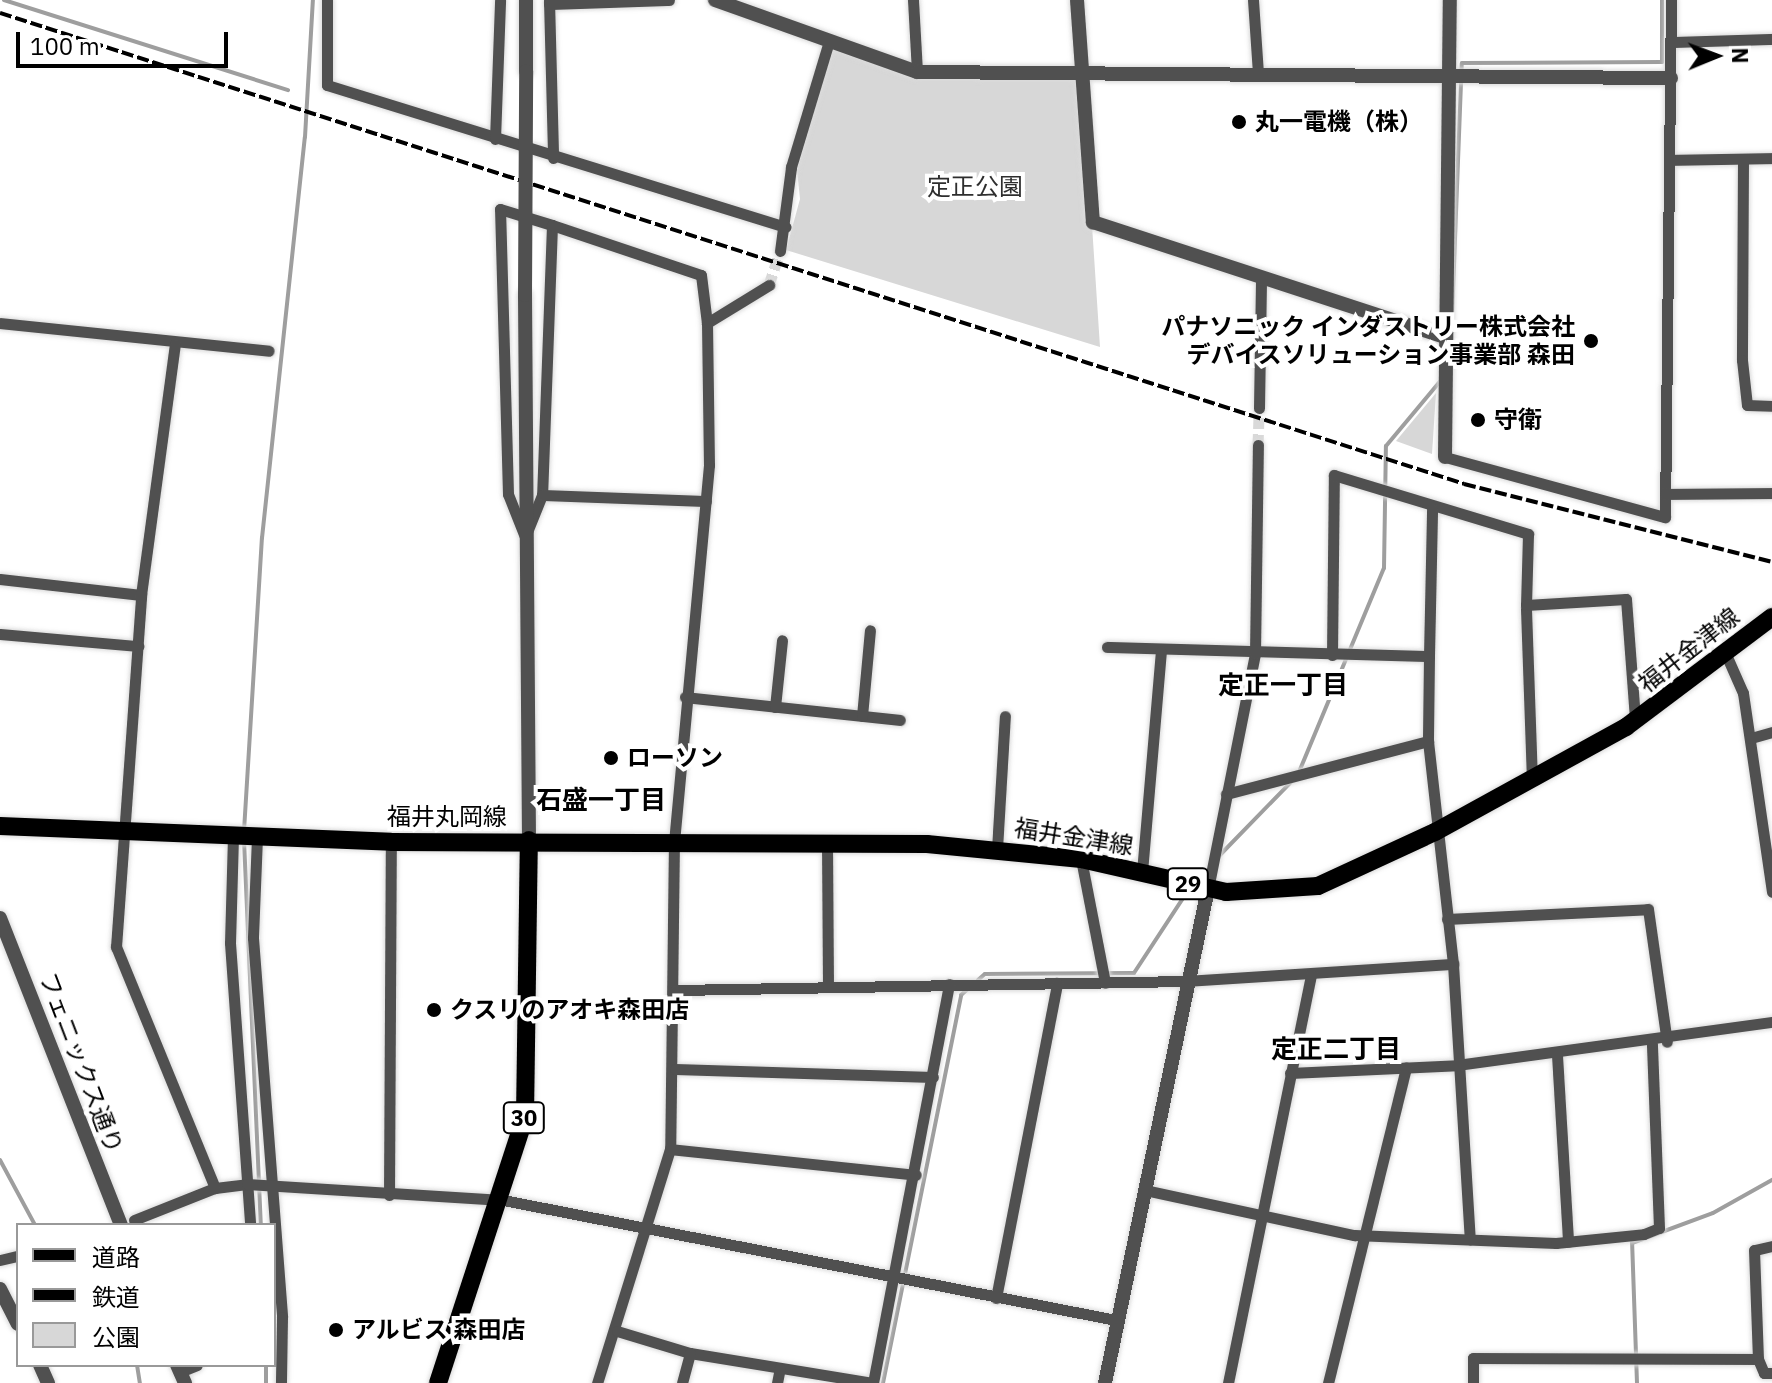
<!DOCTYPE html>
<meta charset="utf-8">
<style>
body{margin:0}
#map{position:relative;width:1772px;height:1383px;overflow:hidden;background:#fff;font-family:"IBM Plex Sans","Noto Sans JP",sans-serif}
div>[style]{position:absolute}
.green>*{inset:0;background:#d7d7d7}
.stream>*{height:4px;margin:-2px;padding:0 2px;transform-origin:2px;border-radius:2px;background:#9e9e9e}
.minor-tunnel>*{height:11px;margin-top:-5.5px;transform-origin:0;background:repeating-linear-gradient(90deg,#d9d9d9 0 11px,transparent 0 16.5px)}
.roads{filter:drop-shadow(0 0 2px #dbdbdb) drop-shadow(0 0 2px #dbdbdb)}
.minor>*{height:11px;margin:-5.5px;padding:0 5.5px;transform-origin:5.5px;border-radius:5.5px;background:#505050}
.tertiary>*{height:14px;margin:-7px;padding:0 7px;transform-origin:7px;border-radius:7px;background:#505050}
.primary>*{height:18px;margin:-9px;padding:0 9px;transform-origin:9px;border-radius:9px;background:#000}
.rail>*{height:4px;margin-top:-2px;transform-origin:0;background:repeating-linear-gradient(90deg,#000 0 12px,transparent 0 16px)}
.tertiary-bridge>*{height:14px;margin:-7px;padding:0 7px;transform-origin:7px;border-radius:7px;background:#505050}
.dots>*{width:22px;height:22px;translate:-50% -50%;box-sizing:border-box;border:4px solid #fff;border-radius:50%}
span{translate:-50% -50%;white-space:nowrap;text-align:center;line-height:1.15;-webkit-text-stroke:8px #fff;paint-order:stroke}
.shield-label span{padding:2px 6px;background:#fff;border:2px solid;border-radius:6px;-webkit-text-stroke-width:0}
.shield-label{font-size:22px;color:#000;font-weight:700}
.poi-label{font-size:24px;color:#000;font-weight:700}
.left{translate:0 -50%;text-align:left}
.right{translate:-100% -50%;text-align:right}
.park-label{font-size:24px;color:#2e2e2e}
.street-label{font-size:24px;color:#000}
.neighbourhood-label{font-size:26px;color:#000;font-weight:700}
.legend{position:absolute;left:16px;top:1223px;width:260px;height:144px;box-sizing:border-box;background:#fff;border:2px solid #999;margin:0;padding:10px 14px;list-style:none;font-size:24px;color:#000}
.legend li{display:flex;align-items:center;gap:16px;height:40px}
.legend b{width:40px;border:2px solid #999}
.north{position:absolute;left:1676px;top:16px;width:80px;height:80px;-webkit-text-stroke:6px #fff;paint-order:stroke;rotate:89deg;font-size:22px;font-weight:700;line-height:32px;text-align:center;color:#000}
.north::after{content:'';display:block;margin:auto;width:28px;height:36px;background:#000;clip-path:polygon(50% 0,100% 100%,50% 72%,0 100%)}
.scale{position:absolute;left:16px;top:32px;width:212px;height:36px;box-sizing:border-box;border:4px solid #000;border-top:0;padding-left:10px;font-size:24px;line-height:28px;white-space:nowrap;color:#000;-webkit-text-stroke:6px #fff;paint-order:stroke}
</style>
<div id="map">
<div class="green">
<div style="clip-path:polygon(834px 43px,917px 72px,1082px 73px,1100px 347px,786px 250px,800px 199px,797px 170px)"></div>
<div style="clip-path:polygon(1436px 393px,1432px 454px,1396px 441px)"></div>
</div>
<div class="stream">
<div style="left:4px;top:0;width:298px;rotate:17.6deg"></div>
<div style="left:1450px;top:369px;width:306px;rotate:-87.8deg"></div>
<div style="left:1462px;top:63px;width:200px;rotate:-0.3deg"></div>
<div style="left:1662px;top:62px;width:62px;rotate:-90deg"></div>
<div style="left:1299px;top:772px;width:221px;rotate:-67.4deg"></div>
<div style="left:1384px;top:568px;width:122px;rotate:-89.1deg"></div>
<div style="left:1386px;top:446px;width:87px;rotate:-50.1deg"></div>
<div style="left:244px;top:831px;width:294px;rotate:-86.5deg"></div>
<div style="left:262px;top:538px;width:403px;rotate:-83.9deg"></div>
<div style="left:305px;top:137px;width:137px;rotate:-86.7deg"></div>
<div style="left:244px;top:840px;width:385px;rotate:87.5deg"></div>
<div style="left:1219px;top:856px;width:107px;rotate:-45.8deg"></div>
<div style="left:978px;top:980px;width:9px;rotate:-41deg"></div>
<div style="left:985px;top:974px;width:149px;rotate:-0.4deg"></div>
<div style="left:1134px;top:973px;width:100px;rotate:-56.8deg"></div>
<div style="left:0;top:1160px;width:74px;rotate:61.7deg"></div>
<div style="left:137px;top:1365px;width:18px;rotate:81deg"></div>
<div style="left:266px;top:1383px;width:18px;rotate:-90deg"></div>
<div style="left:883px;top:1383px;width:396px;rotate:-78.6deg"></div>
<div style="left:961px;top:995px;width:9px;rotate:-41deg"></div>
<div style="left:1637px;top:1383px;width:140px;rotate:-92deg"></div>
<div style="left:1632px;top:1243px;width:86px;rotate:-20.3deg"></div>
<div style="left:1713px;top:1213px;width:68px;rotate:-29.2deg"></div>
</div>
<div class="minor-tunnel">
<div style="left:769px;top:285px;width:36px;rotate:-72deg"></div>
<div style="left:1258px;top:445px;width:37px;rotate:-88deg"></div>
</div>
<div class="roads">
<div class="minor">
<div style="left:327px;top:0;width:85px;rotate:90deg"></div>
<div style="left:327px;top:85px;width:480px;rotate:17.2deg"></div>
<div style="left:549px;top:0;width:158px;rotate:88.5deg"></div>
<div style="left:913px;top:0;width:72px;rotate:86.8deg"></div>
<div style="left:1253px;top:0;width:74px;rotate:86.1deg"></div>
<div style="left:549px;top:4px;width:120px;rotate:-1.9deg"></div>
<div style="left:1671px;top:42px;width:101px;rotate:-1.7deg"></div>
<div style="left:495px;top:139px;width:139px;rotate:-87.9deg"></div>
<div style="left:1743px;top:159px;width:201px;rotate:90.3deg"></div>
<div style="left:1742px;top:360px;width:45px;rotate:83.7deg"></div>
<div style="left:1747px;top:405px;width:25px;rotate:2deg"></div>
<div style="left:1670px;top:160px;width:102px;rotate:-1.1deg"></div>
<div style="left:500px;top:209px;width:54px;rotate:17.1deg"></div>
<div style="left:552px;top:225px;width:270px;rotate:92.1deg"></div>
<div style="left:542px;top:495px;width:45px;rotate:112deg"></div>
<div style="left:525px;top:537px;width:46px;rotate:-111.6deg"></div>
<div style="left:508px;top:494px;width:285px;rotate:-91.6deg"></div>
<div style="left:552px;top:225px;width:157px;rotate:18.6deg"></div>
<div style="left:701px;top:275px;width:48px;rotate:82.9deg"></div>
<div style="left:707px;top:323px;width:142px;rotate:89.2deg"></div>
<div style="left:709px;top:465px;width:376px;rotate:95.3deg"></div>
<div style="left:674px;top:839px;width:310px;rotate:90.7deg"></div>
<div style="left:670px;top:1149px;width:245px;rotate:107.3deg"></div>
<div style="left:780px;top:251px;width:85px;rotate:-82.5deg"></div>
<div style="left:791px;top:167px;width:132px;rotate:-73.2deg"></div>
<div style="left:0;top:323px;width:270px;rotate:5.9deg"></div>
<div style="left:707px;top:323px;width:73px;rotate:-31.5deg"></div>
<div style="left:1259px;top:408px;width:131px;rotate:-89.1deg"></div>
<div style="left:1445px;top:457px;width:228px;rotate:15.3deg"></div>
<div style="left:1665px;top:517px;width:517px;rotate:-89.34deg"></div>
<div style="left:1665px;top:494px;width:107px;rotate:-0.5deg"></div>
<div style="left:542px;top:495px;width:164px;rotate:2.1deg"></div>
<div style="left:0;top:579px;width:142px;rotate:6.5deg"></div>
<div style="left:1526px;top:609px;width:170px;rotate:88deg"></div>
<div style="left:0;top:634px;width:139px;rotate:5deg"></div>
<div style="left:1107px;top:647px;width:322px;rotate:1.6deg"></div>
<div style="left:1429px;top:656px;width:85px;rotate:90.7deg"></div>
<div style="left:1428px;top:741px;width:224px;rotate:83.6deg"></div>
<div style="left:1453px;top:964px;width:276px;rotate:86.5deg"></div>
<div style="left:1724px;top:650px;width:47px;rotate:66.2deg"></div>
<div style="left:1743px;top:693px;width:201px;rotate:81.7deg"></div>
<div style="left:1332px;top:655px;width:180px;rotate:-89.4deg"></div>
<div style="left:1334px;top:475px;width:203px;rotate:16.9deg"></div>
<div style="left:1528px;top:534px;width:71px;rotate:91.6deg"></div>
<div style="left:1526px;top:605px;width:100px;rotate:-3.4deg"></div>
<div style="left:1626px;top:599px;width:121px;rotate:85.7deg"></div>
<div style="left:1429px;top:656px;width:147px;rotate:-88.8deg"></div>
<div style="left:685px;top:697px;width:216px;rotate:6.1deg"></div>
<div style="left:775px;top:707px;width:67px;rotate:-84deg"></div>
<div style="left:862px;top:716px;width:86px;rotate:-84.7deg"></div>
<div style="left:1751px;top:738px;width:22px;rotate:-16deg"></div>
<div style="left:1226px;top:794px;width:209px;rotate:-14.7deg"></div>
<div style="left:233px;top:836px;width:107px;rotate:91.6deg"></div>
<div style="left:230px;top:943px;width:283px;rotate:85.9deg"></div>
<div style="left:257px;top:837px;width:101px;rotate:92.3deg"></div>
<div style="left:253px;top:938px;width:380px;rotate:85.6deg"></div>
<div style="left:282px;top:1317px;width:66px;rotate:90.9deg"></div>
<div style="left:827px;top:842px;width:141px;rotate:89.6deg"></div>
<div style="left:997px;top:849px;width:133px;rotate:-86.6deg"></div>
<div style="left:1081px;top:859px;width:126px;rotate:79deg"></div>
<div style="left:1142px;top:872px;width:221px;rotate:-85.1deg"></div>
<div style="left:1208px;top:889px;width:240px;rotate:-78.7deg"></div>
<div style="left:1255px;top:654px;width:209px;rotate:-89.2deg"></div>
<div style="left:1447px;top:919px;width:201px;rotate:-2.8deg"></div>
<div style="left:1648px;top:909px;width:134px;rotate:81.9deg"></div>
<div style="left:676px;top:990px;width:511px;rotate:-1.01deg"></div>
<div style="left:1187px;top:981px;width:267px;rotate:-3.7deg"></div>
<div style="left:1557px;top:1055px;width:187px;rotate:86.6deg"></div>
<div style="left:675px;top:1069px;width:258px;rotate:1.8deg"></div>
<div style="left:1290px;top:1073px;width:167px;rotate:-2.7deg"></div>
<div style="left:1457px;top:1065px;width:318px;rotate:-7.8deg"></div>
<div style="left:670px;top:1149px;width:247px;rotate:6deg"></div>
<div style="left:215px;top:1188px;width:32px;rotate:-7deg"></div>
<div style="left:247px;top:1184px;width:256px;rotate:3.6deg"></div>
<div style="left:503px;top:1200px;width:625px;rotate:11.08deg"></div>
<div style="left:1145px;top:1190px;width:214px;rotate:12.2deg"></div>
<div style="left:1354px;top:1235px;width:202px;rotate:2.3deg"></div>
<div style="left:1556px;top:1243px;width:88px;rotate:-5.8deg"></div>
<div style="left:1644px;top:1234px;width:16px;rotate:-22deg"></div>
<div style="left:1659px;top:1228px;width:184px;rotate:-92.2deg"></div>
<div style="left:389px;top:1195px;width:353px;rotate:-89.7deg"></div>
<div style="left:134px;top:1220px;width:87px;rotate:-21.6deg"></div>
<div style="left:215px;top:1188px;width:261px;rotate:-112.3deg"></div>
<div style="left:116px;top:947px;width:353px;rotate:-85.9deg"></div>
<div style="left:141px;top:595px;width:253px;rotate:-82.3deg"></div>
<div style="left:1772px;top:1246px;width:18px;rotate:167deg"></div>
<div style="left:1754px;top:1250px;width:109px;rotate:87.9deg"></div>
<div style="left:1758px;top:1359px;width:15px;rotate:67deg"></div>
<div style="left:1764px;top:1373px;width:8px"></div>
<div style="left:0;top:1260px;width:18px;rotate:-13deg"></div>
<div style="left:996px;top:1298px;width:321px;rotate:-79deg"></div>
<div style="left:617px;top:1331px;width:76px;rotate:16.8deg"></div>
<div style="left:690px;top:1353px;width:185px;rotate:9.3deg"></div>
<div style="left:180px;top:1372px;width:18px;rotate:-22deg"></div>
<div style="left:682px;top:1383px;width:31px;rotate:-75deg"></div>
<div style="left:777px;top:1383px;width:15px;rotate:-79deg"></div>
<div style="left:873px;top:1383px;width:406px;rotate:-79.2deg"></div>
<div style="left:1228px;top:1383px;width:417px;rotate:-78.5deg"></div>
<div style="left:1328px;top:1383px;width:325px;rotate:-76.1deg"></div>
<div style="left:1473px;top:1383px;width:25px;rotate:-90deg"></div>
<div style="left:1473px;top:1358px;width:285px;rotate:0.2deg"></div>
</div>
<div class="tertiary">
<div style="left:715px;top:0;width:214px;rotate:19.6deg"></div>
<div style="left:917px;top:72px;width:754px;rotate:0.46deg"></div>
<div style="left:1077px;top:0;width:223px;rotate:85.9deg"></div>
<div style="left:1093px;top:222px;width:370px;rotate:18.1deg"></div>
<div style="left:526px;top:71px;width:71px;rotate:-90deg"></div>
<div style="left:525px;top:295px;width:545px;rotate:89.58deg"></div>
<div style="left:1445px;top:457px;width:457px;rotate:-89.4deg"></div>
<div style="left:0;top:918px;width:330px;rotate:68.5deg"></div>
<div style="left:0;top:1289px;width:39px;rotate:63deg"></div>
<div style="left:40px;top:1365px;width:20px;rotate:66deg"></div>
<div style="left:177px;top:1365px;width:20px;rotate:66deg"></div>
<div style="left:1105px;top:1383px;width:505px;rotate:-78.22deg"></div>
</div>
<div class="primary">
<div style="left:0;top:826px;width:391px;rotate:2.3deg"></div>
<div style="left:391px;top:842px;width:536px;rotate:0.21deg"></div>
<div style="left:927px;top:844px;width:155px;rotate:5.6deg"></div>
<div style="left:1081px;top:859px;width:149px;rotate:12.8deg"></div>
<div style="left:1226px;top:892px;width:92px;rotate:-3.7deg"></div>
<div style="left:1318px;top:886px;width:129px;rotate:-24.8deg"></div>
<div style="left:1435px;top:832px;width:218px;rotate:-28.8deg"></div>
<div style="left:1626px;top:727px;width:183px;rotate:-37deg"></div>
<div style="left:438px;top:1383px;width:280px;rotate:-71.9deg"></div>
<div style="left:525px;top:1117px;width:277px;rotate:-89.2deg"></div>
</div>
</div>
<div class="rail">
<div style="left:0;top:13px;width:1538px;rotate:17.83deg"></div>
<div style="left:1464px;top:484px;width:318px;rotate:14.2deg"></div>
</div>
<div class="tertiary-bridge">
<div style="left:525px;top:295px;width:224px;rotate:-89.7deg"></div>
</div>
<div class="dots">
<div style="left:1239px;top:122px;background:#000"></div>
<div style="left:1591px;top:341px;background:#000"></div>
<div style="left:1478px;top:420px;background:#000"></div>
<div style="left:611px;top:758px;background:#000"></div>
<div style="left:434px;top:1010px;background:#000"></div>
<div style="left:336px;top:1330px;background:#000"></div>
</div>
<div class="shield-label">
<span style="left:1188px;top:884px">29</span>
<span style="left:524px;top:1118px">30</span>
</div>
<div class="poi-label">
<span class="left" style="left:1255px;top:122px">丸一電機（株）</span>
<span class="right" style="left:1575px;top:341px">パナソニック インダストリー株式会社<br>デバイスソリューション事業部 森田</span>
<span class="left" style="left:1494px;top:420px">守衛</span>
<span class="left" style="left:627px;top:758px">ローソン</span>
<span class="left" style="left:450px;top:1010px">クスリのアオキ森田店</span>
<span class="left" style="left:352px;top:1330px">アルビス 森田店</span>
</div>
<div class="park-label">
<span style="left:975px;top:187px">定正公園</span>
</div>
<div class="street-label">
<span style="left:1689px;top:650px;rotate:-38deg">福井金津線</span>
<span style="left:447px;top:817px">福井丸岡線</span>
<span style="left:1074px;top:837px;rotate:9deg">福井金津線</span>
<span style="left:81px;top:1063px;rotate:69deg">フェニックス通り</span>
</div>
<div class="neighbourhood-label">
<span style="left:1283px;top:685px">定正一丁目</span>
<span style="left:601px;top:800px">石盛一丁目</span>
<span style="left:1336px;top:1049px">定正二丁目</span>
</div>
<ul class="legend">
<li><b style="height:10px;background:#000"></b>道路</li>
<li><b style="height:10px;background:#000"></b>鉄道</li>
<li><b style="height:22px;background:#d7d7d7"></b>公園</li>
</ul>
<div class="north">N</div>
<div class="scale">100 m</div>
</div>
